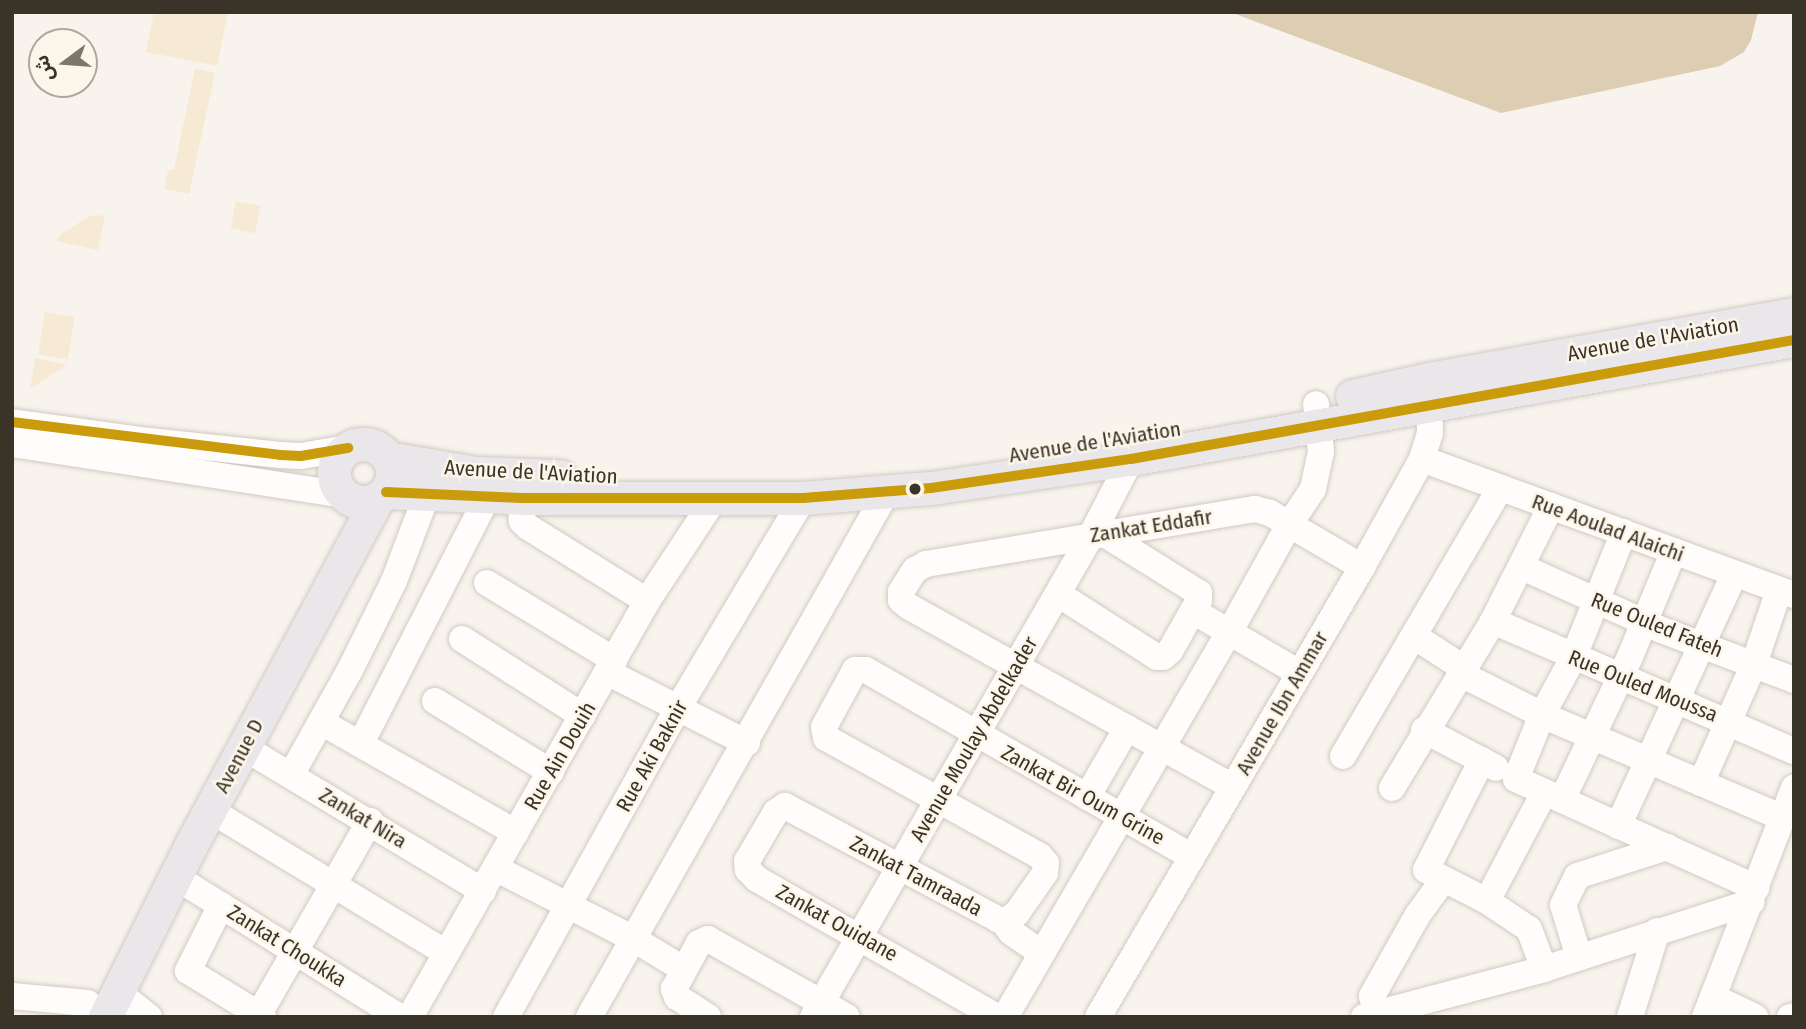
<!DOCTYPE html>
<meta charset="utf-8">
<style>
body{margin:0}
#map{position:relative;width:1806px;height:1029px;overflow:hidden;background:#f8f4ed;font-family:"Fira Sans Condensed","Noto Sans Arabic",sans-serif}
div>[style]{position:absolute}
.green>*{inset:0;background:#f6ead5;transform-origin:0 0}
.forest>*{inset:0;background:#ddcdb3}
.roads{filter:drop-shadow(0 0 2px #d0cac2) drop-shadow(0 0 2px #d0cac2)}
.minor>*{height:26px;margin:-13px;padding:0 13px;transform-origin:13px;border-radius:13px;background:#fefdfc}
.major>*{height:33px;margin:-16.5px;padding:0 16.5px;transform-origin:16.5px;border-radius:16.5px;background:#eae7ea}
.major>.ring{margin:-16.5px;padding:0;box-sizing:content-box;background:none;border:33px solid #eae7ea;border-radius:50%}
.bus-1>*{height:10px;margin:-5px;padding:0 5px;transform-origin:5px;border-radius:5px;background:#ca9b0a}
.dots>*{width:19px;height:19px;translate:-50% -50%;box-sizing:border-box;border:4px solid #fcf5e9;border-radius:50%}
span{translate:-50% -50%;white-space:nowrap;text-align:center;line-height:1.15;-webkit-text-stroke:5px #fcf5e9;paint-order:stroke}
.street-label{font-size:21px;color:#3a3327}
.frame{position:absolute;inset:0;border:14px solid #3a3327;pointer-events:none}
.north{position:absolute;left:28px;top:28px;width:70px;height:70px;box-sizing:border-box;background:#fcf5e9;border:2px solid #aea79b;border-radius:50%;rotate:254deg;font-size:19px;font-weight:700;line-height:28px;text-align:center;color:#3a3327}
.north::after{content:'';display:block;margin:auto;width:24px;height:32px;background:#7c776c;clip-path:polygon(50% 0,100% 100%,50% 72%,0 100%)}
</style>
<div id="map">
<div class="green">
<div style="clip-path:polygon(154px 12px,228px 12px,217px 66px,146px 52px)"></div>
<div style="clip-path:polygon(195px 68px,215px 73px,189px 194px,164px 189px,168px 170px,174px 170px)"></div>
<div style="left:236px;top:201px;width:25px;height:28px;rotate:11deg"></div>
<div style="clip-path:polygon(99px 215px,105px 217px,98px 250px,56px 241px,61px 234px,88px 217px)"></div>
<div style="left:45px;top:312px;width:30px;height:43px;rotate:9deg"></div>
<div style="clip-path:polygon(35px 358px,67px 365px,30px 389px)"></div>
</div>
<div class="forest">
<div style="clip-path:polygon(1230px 12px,1758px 12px,1751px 40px,1744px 52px,1720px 66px,1501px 113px)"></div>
</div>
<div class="roads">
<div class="minor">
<div style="left:12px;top:422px;width:129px;rotate:8deg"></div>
<div style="left:140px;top:440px;width:141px;rotate:6.1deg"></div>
<div style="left:280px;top:455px;width:21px;rotate:3deg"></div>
<div style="left:301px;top:456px;width:48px;rotate:-9.7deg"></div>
<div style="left:12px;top:444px;width:336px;rotate:8.7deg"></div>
<div style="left:1422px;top:459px;width:396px;rotate:20.1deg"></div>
<div style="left:521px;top:498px;width:23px;rotate:88deg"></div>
<div style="left:522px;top:521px;width:8px;rotate:45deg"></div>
<div style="left:528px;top:527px;width:140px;rotate:31.9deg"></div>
<div style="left:1624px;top:532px;width:136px;rotate:112deg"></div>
<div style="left:1573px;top:658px;width:65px;rotate:118.5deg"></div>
<div style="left:1542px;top:715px;width:69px;rotate:112.1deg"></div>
<div style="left:1516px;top:779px;width:264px;rotate:24.4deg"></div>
<div style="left:1522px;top:567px;width:150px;rotate:24.3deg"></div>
<div style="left:1659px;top:629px;width:144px;rotate:20.7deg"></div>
<div style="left:487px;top:583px;width:149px;rotate:31.2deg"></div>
<div style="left:1058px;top:594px;width:117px;rotate:32.5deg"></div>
<div style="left:1157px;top:657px;width:6px"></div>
<div style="left:1163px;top:657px;width:9px;rotate:-41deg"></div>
<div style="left:1170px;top:651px;width:59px;rotate:-60.4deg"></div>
<div style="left:1199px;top:600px;width:7px;rotate:-90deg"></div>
<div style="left:1199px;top:593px;width:113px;rotate:-148deg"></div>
<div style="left:1193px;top:611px;width:123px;rotate:30.3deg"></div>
<div style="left:1493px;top:621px;width:328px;rotate:23.4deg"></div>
<div style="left:1414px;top:636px;width:57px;rotate:32.9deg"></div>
<div style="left:462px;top:639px;width:143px;rotate:32.5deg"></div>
<div style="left:607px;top:672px;width:157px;rotate:26.9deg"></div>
<div style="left:1459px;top:673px;width:93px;rotate:26.8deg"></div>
<div style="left:1542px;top:715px;width:263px;rotate:23.1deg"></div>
<div style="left:435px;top:701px;width:136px;rotate:31.5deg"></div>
<div style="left:321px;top:722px;width:224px;rotate:29.6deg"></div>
<div style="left:1424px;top:730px;width:81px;rotate:27.8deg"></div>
<div style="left:361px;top:743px;width:276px;rotate:-62.8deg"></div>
<div style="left:243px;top:747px;width:280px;rotate:31deg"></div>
<div style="left:1343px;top:756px;width:311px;rotate:-59.6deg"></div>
<div style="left:1482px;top:760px;width:123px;rotate:117deg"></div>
<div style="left:1426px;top:870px;width:68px;rotate:26.9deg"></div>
<div style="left:1487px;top:901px;width:50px;rotate:33.7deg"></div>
<div style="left:1529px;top:929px;width:43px;rotate:69.4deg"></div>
<div style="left:291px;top:775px;width:120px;rotate:-60.7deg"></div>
<div style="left:350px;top:670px;width:99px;rotate:-63.7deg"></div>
<div style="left:394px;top:581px;width:93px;rotate:-69.2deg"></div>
<div style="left:1701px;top:783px;width:130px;rotate:-66deg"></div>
<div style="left:1754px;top:664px;width:78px;rotate:-71.3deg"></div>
<div style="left:1233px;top:787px;width:372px;rotate:-150.9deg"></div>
<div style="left:908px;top:606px;width:9px;rotate:-139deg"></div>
<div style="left:901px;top:600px;width:8px;rotate:-90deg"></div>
<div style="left:901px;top:592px;width:26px;rotate:-58deg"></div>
<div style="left:915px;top:570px;width:13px;rotate:-29deg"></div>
<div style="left:926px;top:564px;width:334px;rotate:-9.5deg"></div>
<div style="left:1255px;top:509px;width:16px;rotate:15deg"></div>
<div style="left:1270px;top:513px;width:107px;rotate:30.4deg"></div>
<div style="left:1392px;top:788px;width:195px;rotate:-58.8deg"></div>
<div style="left:1493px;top:621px;width:129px;rotate:-63.2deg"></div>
<div style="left:1087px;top:797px;width:80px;rotate:-59.9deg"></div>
<div style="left:1562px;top:800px;width:156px;rotate:-64.6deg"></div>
<div style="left:1629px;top:659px;width:117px;rotate:-67.4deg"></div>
<div style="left:210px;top:810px;width:276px;rotate:31.2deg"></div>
<div style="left:1618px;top:826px;width:277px;rotate:-65.2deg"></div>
<div style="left:495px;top:868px;width:154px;rotate:27.1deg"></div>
<div style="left:632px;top:938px;width:60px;rotate:31.3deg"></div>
<div style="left:174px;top:876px;width:266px;rotate:32deg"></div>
<div style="left:1487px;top:901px;width:122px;rotate:-62.2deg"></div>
<div style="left:221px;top:905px;width:74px;rotate:116.6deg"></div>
<div style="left:188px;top:971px;width:88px;rotate:31.5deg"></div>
<div style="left:1002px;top:920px;width:15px;rotate:53deg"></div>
<div style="left:1011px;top:932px;width:37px;rotate:35deg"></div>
<div style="left:1579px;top:957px;width:54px;rotate:-107.1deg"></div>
<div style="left:1563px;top:905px;width:32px;rotate:-64deg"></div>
<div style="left:1577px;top:876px;width:95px;rotate:-17.9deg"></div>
<div style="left:118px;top:992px;width:40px;rotate:39deg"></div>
<div style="left:12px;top:996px;width:76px;rotate:5.3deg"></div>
<div style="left:1713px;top:997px;width:47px;rotate:25.5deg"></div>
<div style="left:1376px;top:1013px;width:17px;rotate:-103deg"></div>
<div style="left:1372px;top:996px;width:92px;rotate:-60.6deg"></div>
<div style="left:1417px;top:916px;width:44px;rotate:-54.2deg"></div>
<div style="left:259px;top:1014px;width:223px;rotate:-60.1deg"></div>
<div style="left:410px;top:1017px;width:479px;rotate:-60.3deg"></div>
<div style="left:647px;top:601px;width:123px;rotate:-56.6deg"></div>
<div style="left:506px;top:1017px;width:354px;rotate:-60.9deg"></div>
<div style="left:678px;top:708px;width:244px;rotate:-59.2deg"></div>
<div style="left:589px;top:1017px;width:602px;rotate:-60.46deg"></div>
<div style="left:708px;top:1017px;width:37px;rotate:-147deg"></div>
<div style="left:677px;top:997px;width:9px;rotate:-111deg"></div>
<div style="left:674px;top:989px;width:52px;rotate:-61.5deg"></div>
<div style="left:699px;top:943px;width:10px;rotate:-24deg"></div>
<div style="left:708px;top:939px;width:159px;rotate:29.3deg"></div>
<div style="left:813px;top:1017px;width:558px;rotate:-59.99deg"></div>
<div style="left:1092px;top:534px;width:85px;rotate:-62.5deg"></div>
<div style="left:997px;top:1017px;width:277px;rotate:-150.1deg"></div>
<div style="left:757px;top:879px;width:13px;rotate:-135deg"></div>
<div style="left:748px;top:870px;width:9px;rotate:-96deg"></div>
<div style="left:747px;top:861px;width:57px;rotate:-59.4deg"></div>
<div style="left:776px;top:812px;width:11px;rotate:-34deg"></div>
<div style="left:785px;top:806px;width:242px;rotate:28deg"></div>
<div style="left:999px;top:920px;width:8px"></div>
<div style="left:1007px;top:920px;width:12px;rotate:-35deg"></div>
<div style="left:1017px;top:913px;width:49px;rotate:-55deg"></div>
<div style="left:1045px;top:873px;width:10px;rotate:-84deg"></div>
<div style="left:1046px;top:863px;width:9px;rotate:-131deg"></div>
<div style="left:1040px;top:856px;width:244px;rotate:-151.1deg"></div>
<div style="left:826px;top:738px;width:11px;rotate:-100deg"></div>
<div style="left:824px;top:727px;width:65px;rotate:-61.5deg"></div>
<div style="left:855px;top:670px;width:11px"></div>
<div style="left:866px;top:670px;width:376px;rotate:29.8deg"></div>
<div style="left:1005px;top:1017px;width:447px;rotate:-59.8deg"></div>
<div style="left:1230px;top:631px;width:121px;rotate:-60.9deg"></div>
<div style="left:1289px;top:525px;width:43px;rotate:-56.3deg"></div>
<div style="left:1313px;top:489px;width:38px;rotate:-78deg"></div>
<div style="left:1321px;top:452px;width:48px;rotate:-95.9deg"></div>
<div style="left:1098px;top:1017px;width:522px;rotate:-59.6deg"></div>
<div style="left:1362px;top:567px;width:124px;rotate:-60.9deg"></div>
<div style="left:1422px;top:459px;width:27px;rotate:-73deg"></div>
<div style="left:1430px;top:433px;width:47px;rotate:-91.2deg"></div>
<div style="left:1364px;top:1017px;width:186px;rotate:-14.9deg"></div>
<div style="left:1544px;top:969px;width:218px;rotate:-17.9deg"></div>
<div style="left:1630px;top:1017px;width:90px;rotate:-72.6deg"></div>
<div style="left:1705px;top:1017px;width:246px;rotate:-68.8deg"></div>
<div style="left:1790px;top:1017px;width:4px;rotate:-14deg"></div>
</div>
<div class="major">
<div style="left:1352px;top:396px;width:78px;rotate:-12.6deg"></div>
<div style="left:1428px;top:379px;width:372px;rotate:-10.1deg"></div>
<div class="ring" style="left:334px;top:444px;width:25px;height:25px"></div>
<div style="left:388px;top:458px;width:89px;rotate:9.7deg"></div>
<div style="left:476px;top:473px;width:84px;rotate:2deg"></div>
<div style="left:386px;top:492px;width:135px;rotate:2.5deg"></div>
<div style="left:521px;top:498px;width:282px"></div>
<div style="left:803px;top:498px;width:128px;rotate:-4.5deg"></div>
<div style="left:931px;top:488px;width:202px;rotate:-8.3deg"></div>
<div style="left:1131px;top:459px;width:674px;rotate:-10.18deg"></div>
<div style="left:105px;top:1017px;width:192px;rotate:-63.4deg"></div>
<div style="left:191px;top:845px;width:394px;rotate:-61.7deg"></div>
</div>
</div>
<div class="bus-1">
<div style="left:12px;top:422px;width:270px;rotate:7deg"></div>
<div style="left:280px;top:455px;width:21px;rotate:3deg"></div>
<div style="left:301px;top:456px;width:48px;rotate:-9.7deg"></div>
<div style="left:386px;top:492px;width:135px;rotate:2.5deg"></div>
<div style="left:521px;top:498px;width:282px"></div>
<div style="left:803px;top:498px;width:128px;rotate:-4.5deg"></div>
<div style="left:931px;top:488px;width:202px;rotate:-8.3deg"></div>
<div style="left:1131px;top:459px;width:674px;rotate:-10.18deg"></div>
</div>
<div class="dots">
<div style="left:915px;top:489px;background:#3a3327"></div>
</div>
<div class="street-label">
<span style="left:1653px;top:339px;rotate:-10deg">Avenue de l'Aviation</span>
<span style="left:1095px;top:442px;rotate:-9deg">Avenue de l'Aviation</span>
<span style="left:531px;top:472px;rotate:3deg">Avenue de l'Aviation</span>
<span style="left:1151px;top:526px;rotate:-9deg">Zankat Eddafir</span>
<span style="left:1608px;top:528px;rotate:20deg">Rue Aoulad Alaichi</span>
<span style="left:1657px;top:625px;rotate:22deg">Rue Ouled Fateh</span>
<span style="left:1643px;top:686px;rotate:22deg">Rue Ouled Moussa</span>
<span style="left:1282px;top:703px;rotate:-60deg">Avenue Ibn Ammar</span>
<span style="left:974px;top:739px;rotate:-60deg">Avenue Moulay Abdelkader</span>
<span style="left:239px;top:756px;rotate:-62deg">Avenue D</span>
<span style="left:560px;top:756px;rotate:-60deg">Rue Ain Douih</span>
<span style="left:652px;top:756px;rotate:-61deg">Rue Aki Baknir</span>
<span style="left:1083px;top:795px;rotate:29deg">Zankat Bir Oum Grine</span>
<span style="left:363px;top:818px;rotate:31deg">Zankat Nira</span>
<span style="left:916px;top:876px;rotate:28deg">Zankat Tamraada</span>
<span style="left:837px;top:923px;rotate:29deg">Zankat Ouidane</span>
<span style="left:287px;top:946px;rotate:32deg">Zankat Choukka</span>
</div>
<div class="frame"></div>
<div class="north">ش</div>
</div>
